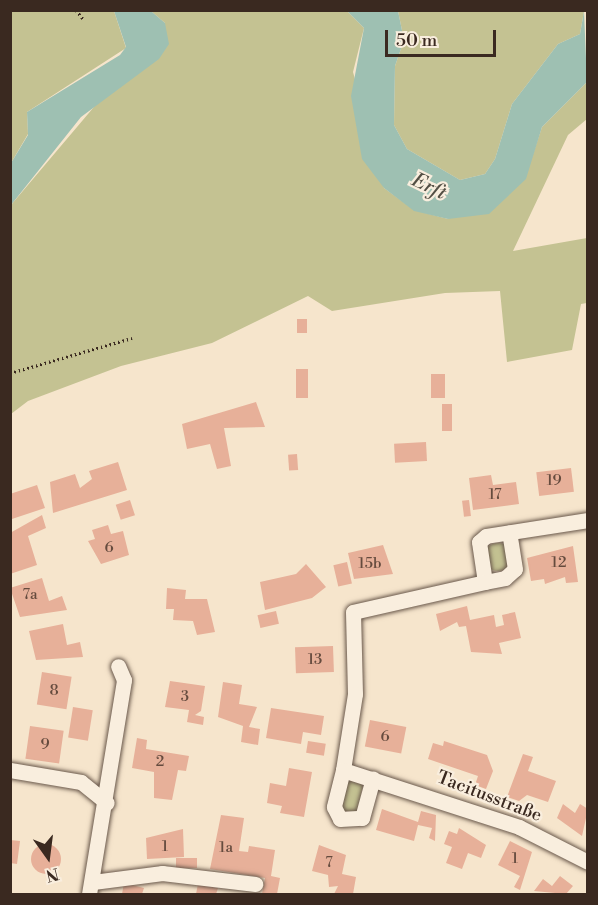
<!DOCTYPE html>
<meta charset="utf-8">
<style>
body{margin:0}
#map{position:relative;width:598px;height:905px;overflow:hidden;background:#f6e5cc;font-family:"Libre Bodoni",serif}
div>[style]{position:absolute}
.green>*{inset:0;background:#c4c292}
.round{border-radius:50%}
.water>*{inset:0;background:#9ec0b2}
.building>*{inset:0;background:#e7b099;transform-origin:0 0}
.path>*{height:3px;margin-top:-1.5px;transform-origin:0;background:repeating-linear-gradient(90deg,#3a2920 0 1.5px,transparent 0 4.5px)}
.roads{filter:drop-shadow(0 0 2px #69584b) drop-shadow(0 0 2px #69584b)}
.minor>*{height:15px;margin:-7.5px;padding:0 7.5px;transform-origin:7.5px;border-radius:7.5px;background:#f9eede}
span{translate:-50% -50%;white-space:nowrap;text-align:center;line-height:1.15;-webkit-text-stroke:4.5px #f9eede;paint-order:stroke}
.number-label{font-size:15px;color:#654b3e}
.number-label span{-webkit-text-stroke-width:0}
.street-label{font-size:18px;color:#3a2920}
.water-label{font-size:20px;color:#534f44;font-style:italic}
.frame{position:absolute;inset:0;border:12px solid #3a2920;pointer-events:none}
.north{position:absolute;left:18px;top:827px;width:60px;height:60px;-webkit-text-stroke:4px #f9eede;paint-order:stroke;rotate:166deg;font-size:16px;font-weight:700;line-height:24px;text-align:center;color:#3a2920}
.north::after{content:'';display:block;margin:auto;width:21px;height:27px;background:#3a2920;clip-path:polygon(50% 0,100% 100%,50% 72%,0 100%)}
.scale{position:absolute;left:385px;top:30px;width:111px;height:27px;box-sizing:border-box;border:3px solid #3a2920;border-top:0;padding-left:8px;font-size:18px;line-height:21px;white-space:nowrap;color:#3a2920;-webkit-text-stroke:4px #f9eede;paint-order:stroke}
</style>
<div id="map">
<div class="green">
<div style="clip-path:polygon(11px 11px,114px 11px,126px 48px,27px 112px,28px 134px,11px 163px)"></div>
<div style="clip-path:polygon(151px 11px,347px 11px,364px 28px,353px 72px,384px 188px,414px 210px,448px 219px,532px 157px,542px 127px,587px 82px,587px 119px,568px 135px,513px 251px,587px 238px,587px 303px,581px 304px,572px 350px,507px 362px,500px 291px,445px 293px,332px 311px,308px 296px,212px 343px,121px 366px,28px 401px,11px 414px,11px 205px,165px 23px)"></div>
<div style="clip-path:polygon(398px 11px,584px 11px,580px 34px,558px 44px,512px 104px,495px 159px,485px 174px,460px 180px,407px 149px,394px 125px,395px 66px,404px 40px)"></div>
<div class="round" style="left:484px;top:543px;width:28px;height:28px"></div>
<div style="clip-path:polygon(351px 779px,363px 785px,357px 811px,339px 811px,346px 781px)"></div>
</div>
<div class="water">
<div style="clip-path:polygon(114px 11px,151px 11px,165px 23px,169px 44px,159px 59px,81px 117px,11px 205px,11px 163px,28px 135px,27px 112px,120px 55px,126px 47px)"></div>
<div style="clip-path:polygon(584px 11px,587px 82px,542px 127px,526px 179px,489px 214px,448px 219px,414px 211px,384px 188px,362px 159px,351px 96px,364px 28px,347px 11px,398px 11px,404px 40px,395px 66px,394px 125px,407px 149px,460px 180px,485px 174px,495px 159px,512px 104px,558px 44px,580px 34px)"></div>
</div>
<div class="building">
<div style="left:297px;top:319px;width:10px;height:14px"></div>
<div style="left:296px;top:369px;width:12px;height:29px"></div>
<div style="left:431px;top:374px;width:14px;height:24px"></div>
<div style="clip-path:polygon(256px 402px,265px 427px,224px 428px,231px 466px,217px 469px,210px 444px,187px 449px,182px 424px)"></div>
<div style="left:442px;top:404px;width:10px;height:27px"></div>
<div style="left:426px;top:442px;width:19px;height:32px;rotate:87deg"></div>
<div style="left:297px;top:454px;width:16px;height:9px;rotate:86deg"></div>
<div style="clip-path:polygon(118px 462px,127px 490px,53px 513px,50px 482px,75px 474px,80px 488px,92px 479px,89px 471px)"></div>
<div style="left:571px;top:468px;width:24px;height:35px;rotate:83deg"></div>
<div style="clip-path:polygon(491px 475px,493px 485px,516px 482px,519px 504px,473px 510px,469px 478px)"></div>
<div style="clip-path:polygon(37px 485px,45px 508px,12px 519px,10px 494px)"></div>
<div style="left:130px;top:500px;width:16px;height:15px;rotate:72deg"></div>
<div style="left:469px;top:500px;width:16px;height:7px;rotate:83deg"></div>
<div style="clip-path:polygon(42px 515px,46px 528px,28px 536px,37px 565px,10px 574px,10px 533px)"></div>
<div style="clip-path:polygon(108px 525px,111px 534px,123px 531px,129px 555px,101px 564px,88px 541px,95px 539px,92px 530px)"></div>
<div style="clip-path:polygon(383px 545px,393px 574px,354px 579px,348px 553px)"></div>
<div style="clip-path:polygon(573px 546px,578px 582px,566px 583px,565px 577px,545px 584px,544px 579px,531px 581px,527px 558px)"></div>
<div style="left:347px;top:562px;width:22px;height:14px;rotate:77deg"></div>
<div style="clip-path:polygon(306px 564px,326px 587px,312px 598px,265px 610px,260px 582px,296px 574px)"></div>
<div style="clip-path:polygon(42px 578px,49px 601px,62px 596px,67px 610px,20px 617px,10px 588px)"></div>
<div style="clip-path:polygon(167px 588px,186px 590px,185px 599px,207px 599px,215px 632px,197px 635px,193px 621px,173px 620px,174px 609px,166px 609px)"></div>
<div style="clip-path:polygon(467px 606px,470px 620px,494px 615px,496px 627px,504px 625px,502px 615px,515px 612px,521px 638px,499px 643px,502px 654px,471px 652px,466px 626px,459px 627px,457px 622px,440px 631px,436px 614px)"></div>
<div style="left:276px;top:611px;width:13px;height:19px;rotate:77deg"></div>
<div style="clip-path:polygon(63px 624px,67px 645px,80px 642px,83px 657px,36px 660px,29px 631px)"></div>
<div style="left:333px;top:646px;width:26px;height:38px;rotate:88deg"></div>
<div style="left:42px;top:672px;width:30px;height:33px;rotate:9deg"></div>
<div style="clip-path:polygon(170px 681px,205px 686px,201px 711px,195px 715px,204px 717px,203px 725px,187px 722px,189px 710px,165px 707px)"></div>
<div style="clip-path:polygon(223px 682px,242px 685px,239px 704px,257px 707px,249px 727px,260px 729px,258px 745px,241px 742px,243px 726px,218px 717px)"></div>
<div style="left:73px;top:707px;width:20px;height:31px;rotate:9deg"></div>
<div style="clip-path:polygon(271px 708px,324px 716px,321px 735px,303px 732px,301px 744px,266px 738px)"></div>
<div style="left:370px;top:720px;width:37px;height:27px;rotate:11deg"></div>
<div style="left:30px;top:726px;width:34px;height:33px;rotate:8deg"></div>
<div style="clip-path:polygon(137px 738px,147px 740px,146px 749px,189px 756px,186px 771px,178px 770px,172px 800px,154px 798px,154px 772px,132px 768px)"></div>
<div style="left:308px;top:741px;width:18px;height:12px;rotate:9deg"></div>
<div style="clip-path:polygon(444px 741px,487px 755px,493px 771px,486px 789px,475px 785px,478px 776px,428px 759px,433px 743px,443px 746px)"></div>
<div style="clip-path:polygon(523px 754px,533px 757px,528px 771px,556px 781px,548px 802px,527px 795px,519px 801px,507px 797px)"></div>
<div style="clip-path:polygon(289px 768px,312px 772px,304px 817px,280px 813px,282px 806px,267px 803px,270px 783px,286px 786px)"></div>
<div style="clip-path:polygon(563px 804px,575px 813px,580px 804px,588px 809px,582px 836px,557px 818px)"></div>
<div style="clip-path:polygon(382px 809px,418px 822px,421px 811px,436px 815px,435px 841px,429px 838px,432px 828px,418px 825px,414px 841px,376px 830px)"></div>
<div style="clip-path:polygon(221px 815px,244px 818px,239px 851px,248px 852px,249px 846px,275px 850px,271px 876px,280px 878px,277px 894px,262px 894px,265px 878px,210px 869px)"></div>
<div style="clip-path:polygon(459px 828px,486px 845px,481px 858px,468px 853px,462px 869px,446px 863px,452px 847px,444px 844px,449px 831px,457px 834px)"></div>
<div style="clip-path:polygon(183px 829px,184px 857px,147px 859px,146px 838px)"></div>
<div style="clip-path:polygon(10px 840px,20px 841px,17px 864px,10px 863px)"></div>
<div style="clip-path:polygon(510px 841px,532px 852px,520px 890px,514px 887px,520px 876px,498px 865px)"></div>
<div class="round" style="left:31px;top:844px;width:30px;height:30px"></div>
<div style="clip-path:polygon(319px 845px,346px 855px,342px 874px,356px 877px,353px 894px,334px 894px,338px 886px,329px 887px,328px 875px,312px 871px)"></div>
<div style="left:197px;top:858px;width:10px;height:21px;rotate:90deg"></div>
<div style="clip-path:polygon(560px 876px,573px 886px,566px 894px,534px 891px,543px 879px,552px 886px)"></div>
<div style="clip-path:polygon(124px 883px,144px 888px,142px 894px,122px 894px)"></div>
<div style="clip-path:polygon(198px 884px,218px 888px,216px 894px,196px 894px)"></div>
</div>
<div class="path">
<div style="left:76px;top:10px;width:13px;rotate:51deg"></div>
<div style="left:10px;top:373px;width:127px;rotate:-16deg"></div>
</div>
<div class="roads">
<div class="minor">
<div style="left:588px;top:520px;width:103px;rotate:171.1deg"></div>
<div style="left:486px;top:536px;width:9px;rotate:139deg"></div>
<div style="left:479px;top:542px;width:40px;rotate:81.5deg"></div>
<div style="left:485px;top:582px;width:135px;rotate:167.2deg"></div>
<div style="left:353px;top:612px;width:82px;rotate:88.6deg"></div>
<div style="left:355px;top:694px;width:77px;rotate:99deg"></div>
<div style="left:343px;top:770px;width:185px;rotate:17.9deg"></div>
<div style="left:519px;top:827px;width:77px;rotate:26.9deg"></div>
<div style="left:485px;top:582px;width:20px;rotate:-11deg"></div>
<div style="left:505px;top:578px;width:13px;rotate:-42deg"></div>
<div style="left:515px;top:569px;width:37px;rotate:-99deg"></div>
<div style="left:10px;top:770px;width:72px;rotate:9.6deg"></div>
<div style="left:81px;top:782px;width:33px;rotate:39deg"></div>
<div style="left:343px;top:770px;width:38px;rotate:104deg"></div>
<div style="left:334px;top:807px;width:13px;rotate:63deg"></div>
<div style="left:340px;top:819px;width:22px;rotate:-3deg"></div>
<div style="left:362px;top:818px;width:41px;rotate:-74.6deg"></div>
<div style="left:93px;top:882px;width:70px;rotate:-7.4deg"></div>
<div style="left:162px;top:873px;width:94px;rotate:6.7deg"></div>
<div style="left:89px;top:894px;width:217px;rotate:-80.7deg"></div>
<div style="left:124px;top:680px;width:15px;rotate:-113deg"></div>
</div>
</div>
<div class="number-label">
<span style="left:554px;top:481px">19</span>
<span style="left:495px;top:495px">17</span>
<span style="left:109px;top:548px">6</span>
<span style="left:559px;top:563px">12</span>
<span style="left:370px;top:564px">15b</span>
<span style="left:30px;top:595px">7a</span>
<span style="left:315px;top:660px">13</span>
<span style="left:54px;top:691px">8</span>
<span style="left:185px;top:697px">3</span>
<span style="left:385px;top:737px">6</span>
<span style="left:45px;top:745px">9</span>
<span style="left:160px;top:762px">2</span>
<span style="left:165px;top:847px">1</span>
<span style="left:226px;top:848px">1a</span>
<span style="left:515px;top:859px">1</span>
<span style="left:329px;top:863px">7</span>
</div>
<div class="street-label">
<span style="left:489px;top:797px;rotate:21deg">Tacitusstraße</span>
</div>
<div class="water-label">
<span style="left:429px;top:187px;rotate:26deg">Erft</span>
</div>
<div class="frame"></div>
<div class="north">N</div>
<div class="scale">50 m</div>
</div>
